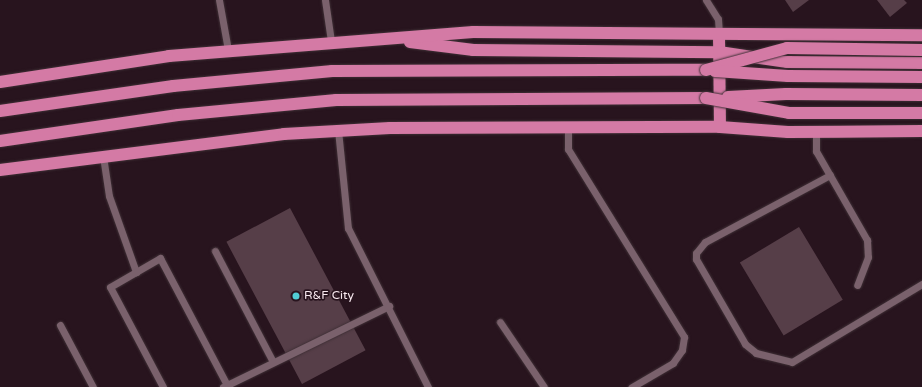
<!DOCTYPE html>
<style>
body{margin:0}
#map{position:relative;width:922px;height:387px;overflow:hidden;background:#28141e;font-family:"Varela Round",sans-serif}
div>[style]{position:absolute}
.building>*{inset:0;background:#563e48;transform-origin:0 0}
.roads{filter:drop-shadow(0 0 1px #3f3036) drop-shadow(0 0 1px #3f3036)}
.service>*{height:7px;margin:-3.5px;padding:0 3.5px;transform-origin:3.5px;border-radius:3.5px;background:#7a616c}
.trunk>*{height:12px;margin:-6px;padding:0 6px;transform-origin:6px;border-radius:6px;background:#d47aa5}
.bridges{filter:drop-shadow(0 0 1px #3f3036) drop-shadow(0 0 1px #3f3036)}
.trunk-bridge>*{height:12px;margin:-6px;padding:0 6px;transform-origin:6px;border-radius:6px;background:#d47aa5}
.dots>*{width:11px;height:11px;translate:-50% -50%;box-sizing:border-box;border:2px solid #28141e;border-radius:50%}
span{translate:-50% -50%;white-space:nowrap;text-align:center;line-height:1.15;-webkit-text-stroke:3.5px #28141e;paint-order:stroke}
.poi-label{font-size:12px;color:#f9eaf0}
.left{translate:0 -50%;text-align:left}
</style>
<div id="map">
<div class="building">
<div style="clip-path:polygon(785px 0,809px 0,793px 12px)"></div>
<div style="clip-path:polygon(877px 0,904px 0,907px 3px,890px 17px)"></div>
<div style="left:290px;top:208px;width:161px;height:72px;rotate:62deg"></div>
<div style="left:799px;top:227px;width:85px;height:69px;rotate:59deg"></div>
</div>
<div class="roads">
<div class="service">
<div style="left:219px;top:0;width:51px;rotate:79.8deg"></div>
<div style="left:325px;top:0;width:41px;rotate:81.7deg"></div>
<div style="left:706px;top:0;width:22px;rotate:58deg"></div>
<div style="left:718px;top:19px;width:15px;rotate:86deg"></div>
<div style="left:568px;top:127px;width:22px;rotate:90deg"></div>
<div style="left:568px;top:149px;width:221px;rotate:58.3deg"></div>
<div style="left:684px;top:337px;width:13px;rotate:99deg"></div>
<div style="left:682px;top:350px;width:16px;rotate:125deg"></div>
<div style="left:673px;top:363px;width:48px;rotate:149.7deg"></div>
<div style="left:338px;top:130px;width:99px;rotate:84.2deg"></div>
<div style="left:348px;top:228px;width:178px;rotate:63.3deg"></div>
<div style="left:816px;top:131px;width:20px;rotate:90deg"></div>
<div style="left:816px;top:151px;width:103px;rotate:60.2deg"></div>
<div style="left:867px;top:240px;width:17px;rotate:87deg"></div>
<div style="left:868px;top:257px;width:30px;rotate:111deg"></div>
<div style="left:103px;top:156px;width:40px;rotate:81.5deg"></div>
<div style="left:109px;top:196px;width:81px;rotate:70.4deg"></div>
<div style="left:830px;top:175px;width:142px;rotate:151.8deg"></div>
<div style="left:705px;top:242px;width:14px;rotate:129deg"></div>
<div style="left:696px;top:253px;width:6px;rotate:90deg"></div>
<div style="left:696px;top:259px;width:98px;rotate:60deg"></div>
<div style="left:745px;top:344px;width:14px;rotate:39deg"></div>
<div style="left:756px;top:353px;width:37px;rotate:14deg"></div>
<div style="left:792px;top:362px;width:152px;rotate:-31deg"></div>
<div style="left:215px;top:251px;width:125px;rotate:62.4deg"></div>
<div style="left:500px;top:322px;width:78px;rotate:55.9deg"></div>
<div style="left:60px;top:325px;width:70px;rotate:62deg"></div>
<div style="left:163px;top:387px;width:113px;rotate:-117.9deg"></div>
<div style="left:110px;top:287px;width:58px;rotate:-30.1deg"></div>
<div style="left:160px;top:258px;width:146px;rotate:62.2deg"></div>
<div style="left:223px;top:387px;width:185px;rotate:-26deg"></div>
</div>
<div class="trunk">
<div style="left:719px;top:34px;width:93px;rotate:89.4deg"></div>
<div style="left:410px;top:42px;width:64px;rotate:7.2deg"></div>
<div style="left:473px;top:50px;width:246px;rotate:0.5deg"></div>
<div style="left:719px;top:52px;width:69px;rotate:8.4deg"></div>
<div style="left:787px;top:62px;width:135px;rotate:0.4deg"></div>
<div style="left:0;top:82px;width:171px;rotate:-8.7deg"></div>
<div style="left:169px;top:56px;width:305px;rotate:-4.5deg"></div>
<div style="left:473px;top:32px;width:449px;rotate:0.4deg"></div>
<div style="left:0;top:111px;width:175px;rotate:-8.2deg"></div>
<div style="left:173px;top:86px;width:160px;rotate:-5.4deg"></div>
<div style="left:332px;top:71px;width:374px;rotate:-0.2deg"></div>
<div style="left:0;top:141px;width:180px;rotate:-8.3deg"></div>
<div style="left:178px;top:115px;width:159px;rotate:-5.4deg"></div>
<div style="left:336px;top:100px;width:370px;rotate:-0.3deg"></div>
<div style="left:0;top:170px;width:286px;rotate:-7.2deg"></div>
<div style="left:284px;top:134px;width:106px;rotate:-3.2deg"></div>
<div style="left:390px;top:128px;width:330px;rotate:-0.2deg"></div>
<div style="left:720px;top:127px;width:68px;rotate:4.2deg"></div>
<div style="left:788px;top:132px;width:134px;rotate:-0.4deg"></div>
</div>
</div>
<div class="bridges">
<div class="trunk-bridge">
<div style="left:706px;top:70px;width:84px;rotate:-15.2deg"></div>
<div style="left:787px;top:48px;width:135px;rotate:0.8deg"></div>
<div style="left:715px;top:71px;width:73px;rotate:3.9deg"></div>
<div style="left:788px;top:76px;width:134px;rotate:0.4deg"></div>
<div style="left:728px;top:97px;width:58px;rotate:-3deg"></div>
<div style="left:786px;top:94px;width:136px;rotate:0.4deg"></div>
<div style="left:706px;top:98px;width:84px;rotate:10.2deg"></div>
<div style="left:789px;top:113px;width:133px"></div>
</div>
</div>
<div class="dots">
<div style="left:296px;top:296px;background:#51ccd4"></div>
</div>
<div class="poi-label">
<span class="left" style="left:304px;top:296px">R&amp;F City</span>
</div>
</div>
